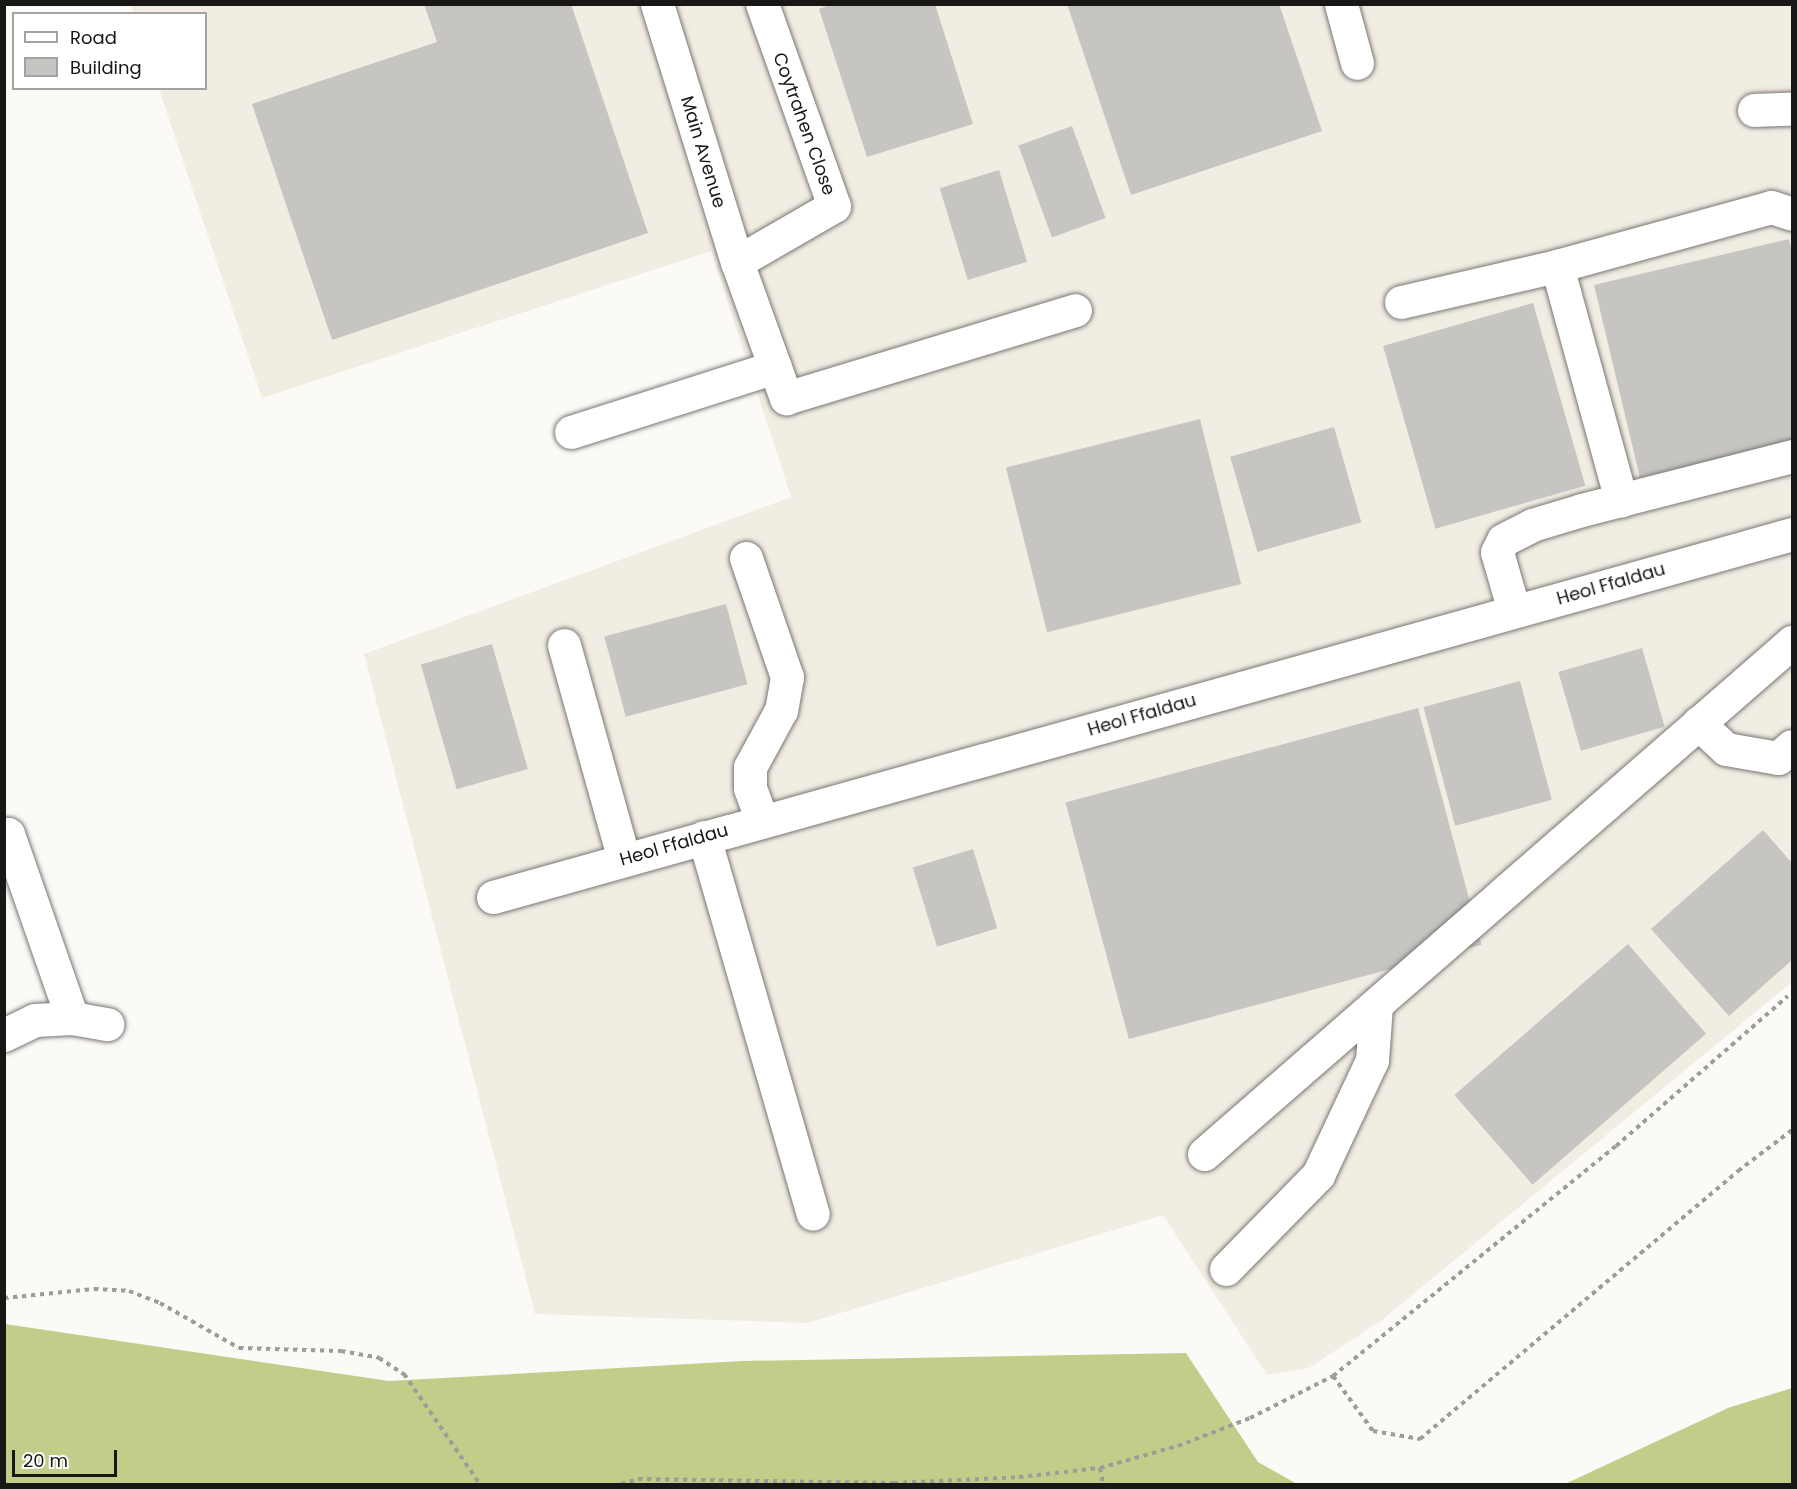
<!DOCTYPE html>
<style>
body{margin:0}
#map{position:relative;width:1797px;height:1489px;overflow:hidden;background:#fcfaf7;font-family:Poppins,sans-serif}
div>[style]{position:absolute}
.built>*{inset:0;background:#f2ede3}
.forest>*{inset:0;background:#c2cd8a}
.building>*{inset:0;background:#c7c5c2;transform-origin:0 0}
.path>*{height:4px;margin-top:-2px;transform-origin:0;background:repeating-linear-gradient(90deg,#9d9c99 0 4.5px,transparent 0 9px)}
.roads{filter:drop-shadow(0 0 2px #797774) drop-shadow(0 0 2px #797774)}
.minor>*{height:33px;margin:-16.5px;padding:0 16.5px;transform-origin:16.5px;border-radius:16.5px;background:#fff}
span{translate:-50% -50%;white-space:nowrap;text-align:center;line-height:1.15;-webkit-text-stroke:4.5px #fff;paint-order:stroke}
.street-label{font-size:18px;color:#181716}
.frame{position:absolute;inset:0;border:6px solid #181716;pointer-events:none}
.legend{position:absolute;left:12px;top:12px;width:195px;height:78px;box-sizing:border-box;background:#fff;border:2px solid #a3a2a2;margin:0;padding:8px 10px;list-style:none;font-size:18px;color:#181716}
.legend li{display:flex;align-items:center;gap:12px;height:30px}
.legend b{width:30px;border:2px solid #a3a2a2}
.scale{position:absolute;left:12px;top:1450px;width:105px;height:27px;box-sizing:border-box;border:3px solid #181716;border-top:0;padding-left:8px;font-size:18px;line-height:21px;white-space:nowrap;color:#181716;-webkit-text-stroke:4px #fff;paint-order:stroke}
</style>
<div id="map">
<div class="built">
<div style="clip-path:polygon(131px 5px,1792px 5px,1792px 982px,1382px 1320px,1309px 1368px,1267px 1375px,1163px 1215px,808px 1323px,535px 1314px,364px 654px,791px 497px,711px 251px,262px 398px,159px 89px,206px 88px,206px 14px,134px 13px)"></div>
</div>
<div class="forest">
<div style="clip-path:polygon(5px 1324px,389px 1381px,742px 1361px,1186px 1353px,1258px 1462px,1297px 1484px,5px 1484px)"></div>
<div style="clip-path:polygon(1792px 1388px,1792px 1484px,1565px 1484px,1728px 1408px)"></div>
</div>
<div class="building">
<div style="clip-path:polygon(424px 4px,571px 4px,648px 233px,332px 340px,252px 104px,437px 42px)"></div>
<div style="clip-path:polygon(832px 4px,935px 4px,973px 124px,867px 157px,819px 9px)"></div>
<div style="clip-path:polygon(1067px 4px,1279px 4px,1322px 131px,1131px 195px)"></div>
<div style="left:1072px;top:126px;width:98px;height:57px;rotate:70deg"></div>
<div style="left:999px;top:170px;width:96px;height:62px;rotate:73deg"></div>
<div style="clip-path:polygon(1789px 239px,1792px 253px,1792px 441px,1640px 478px,1594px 285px)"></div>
<div style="left:1533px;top:303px;width:190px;height:156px;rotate:74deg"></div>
<div style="left:1200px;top:419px;width:170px;height:200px;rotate:76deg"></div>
<div style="left:1334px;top:427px;width:99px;height:108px;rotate:74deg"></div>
<div style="left:726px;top:604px;width:83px;height:126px;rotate:75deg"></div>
<div style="left:492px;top:644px;width:130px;height:74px;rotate:74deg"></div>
<div style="left:1642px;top:648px;width:82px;height:87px;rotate:74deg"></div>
<div style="left:1520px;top:681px;width:123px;height:100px;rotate:75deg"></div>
<div style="left:1418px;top:708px;width:245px;height:365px;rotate:75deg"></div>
<div style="clip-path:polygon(1763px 830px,1792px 863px,1792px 960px,1729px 1016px,1651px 929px)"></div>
<div style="left:973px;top:849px;width:83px;height:63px;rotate:73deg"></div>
<div style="left:1628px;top:944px;width:119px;height:230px;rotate:49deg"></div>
</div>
<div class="path">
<div style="left:4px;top:1298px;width:90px;rotate:-5.7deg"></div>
<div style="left:94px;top:1289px;width:35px;rotate:3deg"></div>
<div style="left:129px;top:1291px;width:33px;rotate:21deg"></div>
<div style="left:160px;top:1303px;width:91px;rotate:29.7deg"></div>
<div style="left:239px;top:1348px;width:102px;rotate:1.7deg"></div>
<div style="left:341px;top:1351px;width:39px;rotate:10deg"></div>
<div style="left:379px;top:1358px;width:30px;rotate:33deg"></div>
<div style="left:404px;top:1374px;width:134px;rotate:55.4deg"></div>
<div style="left:1333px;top:1376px;width:68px;rotate:54deg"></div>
<div style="left:1373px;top:1431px;width:48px;rotate:9.7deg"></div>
<div style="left:1420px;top:1439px;width:416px;rotate:-40.1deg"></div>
<div style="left:1738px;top:1171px;width:68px;rotate:-37.2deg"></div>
<div style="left:1100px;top:1468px;width:16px;rotate:79deg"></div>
<div style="left:621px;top:1484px;width:18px;rotate:-16deg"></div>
<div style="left:638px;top:1479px;width:256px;rotate:0.9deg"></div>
<div style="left:894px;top:1483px;width:125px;rotate:-2.7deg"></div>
<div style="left:1019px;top:1477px;width:81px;rotate:-6.3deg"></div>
<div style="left:1100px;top:1468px;width:81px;rotate:-15.8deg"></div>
<div style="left:1178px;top:1446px;width:77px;rotate:-21.3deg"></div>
<div style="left:1250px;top:1418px;width:93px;rotate:-26.8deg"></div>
<div style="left:1333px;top:1376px;width:365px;rotate:-39.1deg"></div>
<div style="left:1616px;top:1146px;width:228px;rotate:-41.1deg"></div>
</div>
<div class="roads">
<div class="minor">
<div style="left:657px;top:4px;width:270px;rotate:72.8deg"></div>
<div style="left:737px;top:262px;width:145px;rotate:70.2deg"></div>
<div style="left:786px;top:398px;width:302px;rotate:-16.9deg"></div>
<div style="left:1341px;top:4px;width:61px;rotate:74.8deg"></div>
<div style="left:1754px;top:110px;width:38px;rotate:-2deg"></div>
<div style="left:737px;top:262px;width:112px;rotate:-30deg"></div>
<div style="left:834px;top:206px;width:214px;rotate:-109.6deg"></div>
<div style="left:1557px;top:266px;width:222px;rotate:-15.4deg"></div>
<div style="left:1771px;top:207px;width:22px;rotate:18deg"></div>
<div style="left:1401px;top:302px;width:160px;rotate:-13deg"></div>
<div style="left:1557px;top:266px;width:243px;rotate:74.7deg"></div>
<div style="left:571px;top:432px;width:214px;rotate:-17.7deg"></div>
<div style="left:746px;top:558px;width:126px;rotate:71deg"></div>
<div style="left:787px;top:677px;width:34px;rotate:100deg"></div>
<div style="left:781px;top:710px;width:65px;rotate:118.5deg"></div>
<div style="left:750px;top:767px;width:21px;rotate:90deg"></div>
<div style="left:750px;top:788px;width:35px;rotate:70deg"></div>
<div style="left:1514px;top:611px;width:61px;rotate:-106.1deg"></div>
<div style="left:1497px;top:552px;width:13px;rotate:-63deg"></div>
<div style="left:1503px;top:540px;width:33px;rotate:-27deg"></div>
<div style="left:1532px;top:525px;width:52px;rotate:-16.7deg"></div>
<div style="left:1582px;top:510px;width:217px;rotate:-14.4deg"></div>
<div style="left:564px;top:645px;width:223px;rotate:74.4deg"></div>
<div style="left:1698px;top:723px;width:38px;rotate:43deg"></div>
<div style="left:1726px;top:749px;width:53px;rotate:9.8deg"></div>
<div style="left:1778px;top:758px;width:18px;rotate:-41deg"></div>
<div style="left:4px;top:835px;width:4px;rotate:-14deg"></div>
<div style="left:8px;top:834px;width:195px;rotate:70.8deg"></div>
<div style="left:704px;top:837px;width:392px;rotate:73.9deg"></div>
<div style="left:493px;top:897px;width:1349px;rotate:-15.61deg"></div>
<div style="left:4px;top:1035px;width:34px;rotate:-26deg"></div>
<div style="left:35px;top:1020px;width:37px;rotate:-3deg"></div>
<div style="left:72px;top:1018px;width:36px;rotate:10deg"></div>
<div style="left:1204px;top:1154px;width:780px;rotate:-41.05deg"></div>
<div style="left:1226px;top:1269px;width:132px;rotate:-45.6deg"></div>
<div style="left:1318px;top:1175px;width:127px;rotate:-64.8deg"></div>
<div style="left:1372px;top:1060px;width:54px;rotate:-85.8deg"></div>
</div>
</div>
<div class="street-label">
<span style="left:804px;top:124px;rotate:70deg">Coytrahen Close</span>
<span style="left:703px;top:152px;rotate:73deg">Main Avenue</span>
<span style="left:1611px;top:584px;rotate:-16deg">Heol Ffaldau</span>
<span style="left:1142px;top:715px;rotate:-16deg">Heol Ffaldau</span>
<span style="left:674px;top:845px;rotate:-16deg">Heol Ffaldau</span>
</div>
<div class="frame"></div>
<ul class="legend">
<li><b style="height:8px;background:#fff"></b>Road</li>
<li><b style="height:16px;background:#c7c5c2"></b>Building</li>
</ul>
<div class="scale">20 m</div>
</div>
